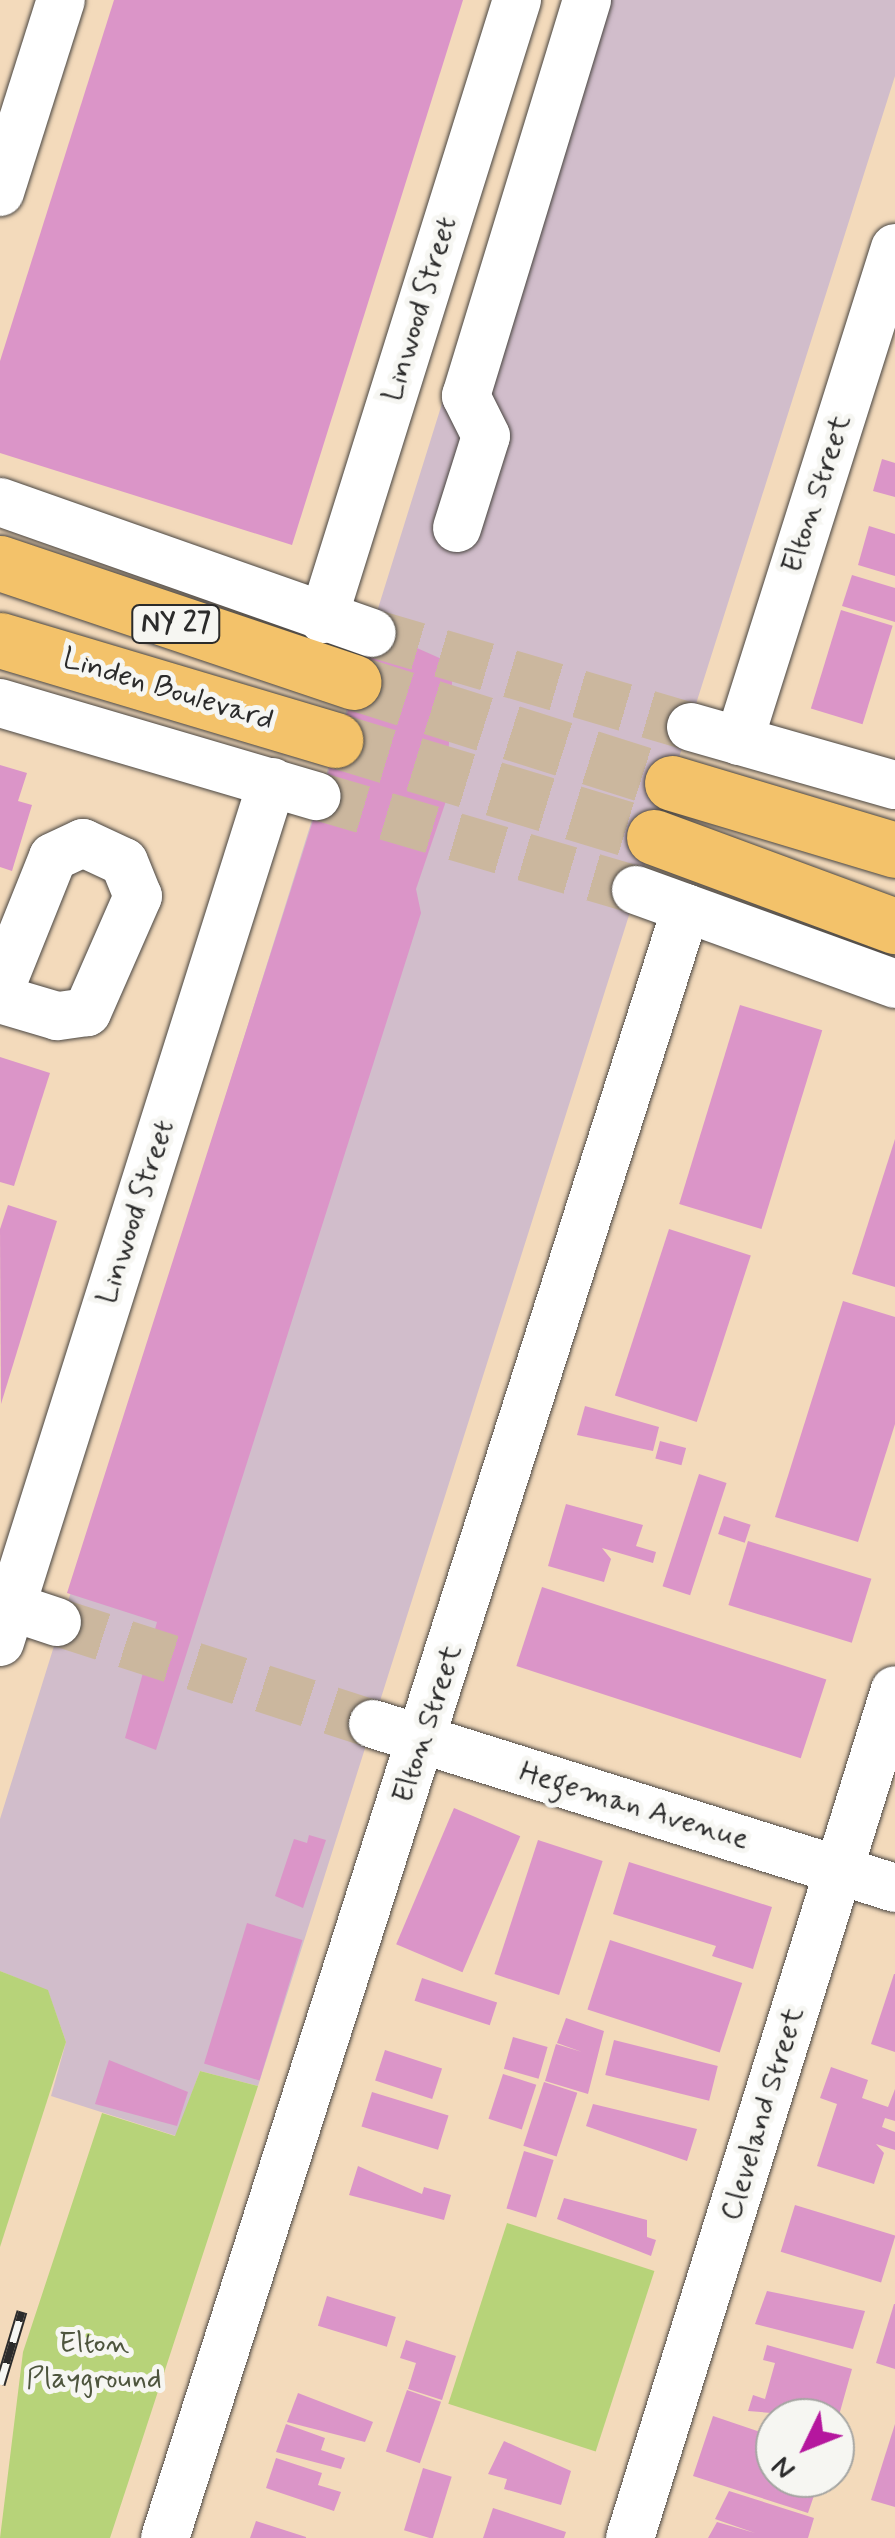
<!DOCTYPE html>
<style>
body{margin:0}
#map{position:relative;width:895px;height:2538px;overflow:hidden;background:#f3dabb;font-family:Mynerve,sans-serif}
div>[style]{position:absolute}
.industrial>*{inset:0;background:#d1bdcb}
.green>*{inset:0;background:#b7d379;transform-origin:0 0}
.building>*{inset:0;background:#db95c8;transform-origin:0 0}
.minor-tunnel>*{height:48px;margin-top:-24px;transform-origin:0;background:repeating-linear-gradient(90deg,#cbb79e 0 48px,transparent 0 72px)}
.highway-tunnel>*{height:55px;margin-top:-27.5px;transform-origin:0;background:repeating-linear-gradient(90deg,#cbb79e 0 55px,transparent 0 83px)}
.roads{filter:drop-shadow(0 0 2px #494541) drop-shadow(0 0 2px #494541)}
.minor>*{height:48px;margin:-24px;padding:0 24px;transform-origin:24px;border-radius:24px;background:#fff}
.highway>*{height:55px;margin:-27.5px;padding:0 27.5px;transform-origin:27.5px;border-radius:27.5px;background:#f3c26a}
.rail>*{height:11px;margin-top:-5.5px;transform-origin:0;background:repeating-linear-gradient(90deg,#f6f6f2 0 22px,#2b2b2b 0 44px);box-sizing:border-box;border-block:2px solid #2b2b2b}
span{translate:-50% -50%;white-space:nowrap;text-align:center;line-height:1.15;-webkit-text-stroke:10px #f6f6f2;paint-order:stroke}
.shield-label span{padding:2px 8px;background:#f6f6f2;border:2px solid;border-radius:8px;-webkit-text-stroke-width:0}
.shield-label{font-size:28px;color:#2b2b2b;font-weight:700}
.street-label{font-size:30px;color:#2b2b2b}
.park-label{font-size:30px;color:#4e553e}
.north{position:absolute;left:755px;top:2398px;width:100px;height:100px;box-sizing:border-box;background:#f6f6f2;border:2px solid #a5a5a2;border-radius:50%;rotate:227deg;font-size:28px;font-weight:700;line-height:40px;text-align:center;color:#2b2b2b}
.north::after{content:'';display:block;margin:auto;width:35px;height:45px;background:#b5179e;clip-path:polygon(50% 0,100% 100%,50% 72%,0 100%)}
</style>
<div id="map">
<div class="industrial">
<div style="clip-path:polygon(568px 0,895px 0,895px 76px,258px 2086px,200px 2071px,176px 2136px,51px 2096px,66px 2042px,48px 1991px,0 1971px,0 1819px)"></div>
</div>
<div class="green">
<div style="clip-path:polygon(0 1971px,48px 1990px,66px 2042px,0 2247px)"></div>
<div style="clip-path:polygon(200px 2071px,258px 2086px,110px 2538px,0 2538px,23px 2352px,102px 2113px,175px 2136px)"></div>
<div style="left:507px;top:2223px;width:155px;height:190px;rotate:18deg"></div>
</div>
<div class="building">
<div style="clip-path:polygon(114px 0,463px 0,292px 545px,0 453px,0 361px)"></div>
<div style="clip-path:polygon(882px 459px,895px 463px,895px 497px,873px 491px)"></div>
<div style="clip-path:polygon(869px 526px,895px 534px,895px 576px,858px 565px)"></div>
<div style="clip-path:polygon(852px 575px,895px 588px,895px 622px,842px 606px)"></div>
<div style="left:841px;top:610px;width:54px;height:103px;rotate:17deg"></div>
<div style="clip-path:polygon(374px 629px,453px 664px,446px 801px,416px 889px,421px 913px,156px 1750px,125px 1738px,157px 1622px,67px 1593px)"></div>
<div style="clip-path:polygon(0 765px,27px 773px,18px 801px,32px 805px,12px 871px,0 867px)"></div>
<div style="left:740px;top:1005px;width:86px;height:208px;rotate:17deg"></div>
<div style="clip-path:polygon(0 1057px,50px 1073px,14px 1186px,0 1182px)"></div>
<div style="clip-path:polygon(895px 1139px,895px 1287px,852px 1274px)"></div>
<div style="clip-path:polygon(8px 1205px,57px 1221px,1px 1404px,0 1229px)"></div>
<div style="left:669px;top:1229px;width:86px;height:175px;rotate:18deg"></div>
<div style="clip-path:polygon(843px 1301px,895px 1317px,895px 1424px,858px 1542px,775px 1517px)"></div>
<div style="clip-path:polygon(585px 1406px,659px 1427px,653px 1451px,577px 1435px)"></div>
<div style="left:660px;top:1441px;width:27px;height:18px;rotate:15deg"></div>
<div style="left:699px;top:1474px;width:29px;height:118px;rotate:18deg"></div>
<div style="clip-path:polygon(566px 1504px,643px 1525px,636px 1546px,656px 1552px,653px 1563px,602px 1548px,611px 1559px,604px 1582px,548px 1566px)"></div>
<div style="left:724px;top:1516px;width:28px;height:19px;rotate:18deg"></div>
<div style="left:748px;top:1541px;width:129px;height:67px;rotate:17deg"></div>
<div style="left:542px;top:1587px;width:299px;height:83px;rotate:18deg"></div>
<div style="left:454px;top:1808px;width:72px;height:148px;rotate:23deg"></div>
<div style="clip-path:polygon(309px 1835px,326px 1840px,303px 1908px,275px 1896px,294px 1839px,307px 1843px)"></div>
<div style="left:538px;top:1840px;width:68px;height:141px;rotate:18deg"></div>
<div style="clip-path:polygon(629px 1862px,772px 1907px,753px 1969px,712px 1956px,716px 1946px,613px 1914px)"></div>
<div style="left:247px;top:1923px;width:58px;height:147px;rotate:17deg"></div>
<div style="left:610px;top:1940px;width:139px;height:73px;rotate:18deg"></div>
<div style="clip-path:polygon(894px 1974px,895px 1974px,895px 2052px,871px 2044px)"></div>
<div style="left:422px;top:1978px;width:79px;height:24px;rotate:18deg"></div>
<div style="clip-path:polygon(566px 2018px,604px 2031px,588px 2094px,545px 2081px,556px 2044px,582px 2052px,557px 2043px)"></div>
<div style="left:513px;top:2037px;width:36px;height:33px;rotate:16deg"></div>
<div style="left:614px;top:2040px;width:107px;height:36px;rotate:14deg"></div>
<div style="left:385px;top:2050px;width:60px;height:32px;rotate:18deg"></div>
<div style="clip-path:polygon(109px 2060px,188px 2092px,177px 2126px,95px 2104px)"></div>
<div style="clip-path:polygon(831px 2067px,868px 2080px,862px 2098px,888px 2107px,895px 2089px,895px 2121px,885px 2118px,882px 2127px,895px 2132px,895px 2150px,876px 2144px,884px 2153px,874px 2184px,817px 2166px,837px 2104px,820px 2098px)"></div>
<div style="left:503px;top:2074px;width:35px;height:47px;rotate:18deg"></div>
<div style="left:544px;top:2082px;width:35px;height:67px;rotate:18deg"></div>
<div style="left:372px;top:2092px;width:80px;height:36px;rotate:17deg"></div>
<div style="clip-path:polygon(593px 2104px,697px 2129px,687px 2161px,586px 2126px)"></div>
<div style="left:524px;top:2151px;width:31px;height:60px;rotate:17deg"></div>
<div style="clip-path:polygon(358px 2166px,422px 2194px,424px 2187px,451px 2195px,444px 2220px,349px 2195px)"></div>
<div style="clip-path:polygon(564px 2198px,647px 2220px,647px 2237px,656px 2240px,651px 2256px,557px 2219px)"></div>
<div style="left:795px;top:2205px;width:105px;height:49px;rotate:17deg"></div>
<div style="clip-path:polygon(767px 2291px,865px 2311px,853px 2349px,755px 2324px)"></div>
<div style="left:327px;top:2296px;width:72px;height:31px;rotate:17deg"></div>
<div style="clip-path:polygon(894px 2304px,895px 2304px,895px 2369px,876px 2363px)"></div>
<div style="clip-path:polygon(406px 2340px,456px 2356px,442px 2400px,408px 2389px,416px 2363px,400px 2358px)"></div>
<div style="clip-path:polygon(767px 2345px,852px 2369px,836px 2426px,835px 2418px,748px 2411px,753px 2395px,765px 2399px,775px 2363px,763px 2360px)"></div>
<div style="left:407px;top:2390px;width:36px;height:65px;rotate:19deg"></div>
<div style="clip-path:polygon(298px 2393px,373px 2422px,365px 2442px,287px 2422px)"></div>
<div style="clip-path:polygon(713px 2416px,775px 2437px,768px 2478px,820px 2478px,808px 2513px,693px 2476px)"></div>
<div style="clip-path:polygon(286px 2424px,325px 2438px,321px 2450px,345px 2458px,341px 2469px,276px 2452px)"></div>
<div style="clip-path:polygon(895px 2424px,895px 2507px,871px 2500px)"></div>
<div style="clip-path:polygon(504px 2441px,571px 2471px,561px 2505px,504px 2489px,507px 2479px,488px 2474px)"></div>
<div style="clip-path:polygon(276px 2458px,322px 2473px,318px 2485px,341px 2492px,334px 2511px,266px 2488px)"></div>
<div style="left:423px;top:2468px;width:30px;height:65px;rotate:17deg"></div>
<div style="clip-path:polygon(729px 2491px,814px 2518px,808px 2538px,708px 2538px,717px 2522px,755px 2533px,715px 2519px)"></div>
<div style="clip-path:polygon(493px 2508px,566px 2532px,564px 2538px,483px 2538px)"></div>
<div style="clip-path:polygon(256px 2521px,306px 2537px,306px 2538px,250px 2538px)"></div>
</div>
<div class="minor-tunnel">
<div style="left:372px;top:633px;width:333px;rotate:16.4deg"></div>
<div style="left:317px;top:796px;width:333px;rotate:16.4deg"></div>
<div style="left:57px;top:1622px;width:332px;rotate:17.9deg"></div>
</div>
<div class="highway-tunnel">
<div style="left:353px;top:682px;width:335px;rotate:17.6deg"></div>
<div style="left:335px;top:740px;width:333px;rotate:16.9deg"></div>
</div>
<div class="roads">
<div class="minor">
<div style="left:0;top:192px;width:201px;rotate:-72.4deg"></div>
<div style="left:0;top:502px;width:394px;rotate:19.4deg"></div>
<div style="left:457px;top:528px;width:96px;rotate:-72.5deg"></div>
<div style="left:486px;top:436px;width:45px;rotate:-116.6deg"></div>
<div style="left:466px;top:396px;width:414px;rotate:-73deg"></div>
<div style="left:323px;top:619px;width:649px;rotate:-72.6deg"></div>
<div style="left:0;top:703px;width:330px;rotate:16.4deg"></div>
<div style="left:691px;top:727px;width:212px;rotate:15.9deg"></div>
<div style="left:739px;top:741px;width:517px;rotate:-72.44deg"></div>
<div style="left:636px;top:890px;width:276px;rotate:19.9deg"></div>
<div style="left:0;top:989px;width:142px;rotate:-68.1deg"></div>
<div style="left:53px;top:857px;width:33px;rotate:-25deg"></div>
<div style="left:83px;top:843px;width:45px;rotate:24.9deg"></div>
<div style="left:124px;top:862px;width:37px;rotate:68deg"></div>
<div style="left:138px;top:896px;width:127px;rotate:113.7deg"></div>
<div style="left:87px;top:1012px;width:30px;rotate:172deg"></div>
<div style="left:57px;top:1016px;width:59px;rotate:-163.4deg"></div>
<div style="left:0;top:1603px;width:60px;rotate:18.4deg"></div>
<div style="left:0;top:1642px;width:902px;rotate:-72.45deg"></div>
<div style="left:373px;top:1724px;width:547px;rotate:17.44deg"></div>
<div style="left:165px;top:2538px;width:1711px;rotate:-72.27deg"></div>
<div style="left:630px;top:2538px;width:888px;rotate:-72.65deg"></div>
</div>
<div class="highway">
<div style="left:0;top:563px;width:373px;rotate:18.6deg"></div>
<div style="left:0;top:640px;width:350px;rotate:16.6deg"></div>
<div style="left:672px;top:783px;width:233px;rotate:16.7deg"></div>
<div style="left:654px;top:837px;width:257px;rotate:20.3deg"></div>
</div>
</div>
<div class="rail">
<div style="left:0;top:2384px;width:76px;rotate:-73.2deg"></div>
</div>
<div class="shield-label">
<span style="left:176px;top:624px">NY 27</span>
</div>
<div class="street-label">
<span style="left:420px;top:309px;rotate:-73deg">Linwood Street</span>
<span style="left:817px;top:494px;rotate:-72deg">Elton Street</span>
<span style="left:168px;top:690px;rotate:17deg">Linden Boulevard</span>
<span style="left:136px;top:1212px;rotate:-72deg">Linwood Street</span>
<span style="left:428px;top:1724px;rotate:-72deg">Elton Street</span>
<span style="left:634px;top:1806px;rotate:17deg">Hegeman Avenue</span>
<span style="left:763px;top:2114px;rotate:-73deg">Cleveland Street</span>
</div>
<div class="park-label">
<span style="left:94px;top:2361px">Elton<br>Playground</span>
</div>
<div class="north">N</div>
</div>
